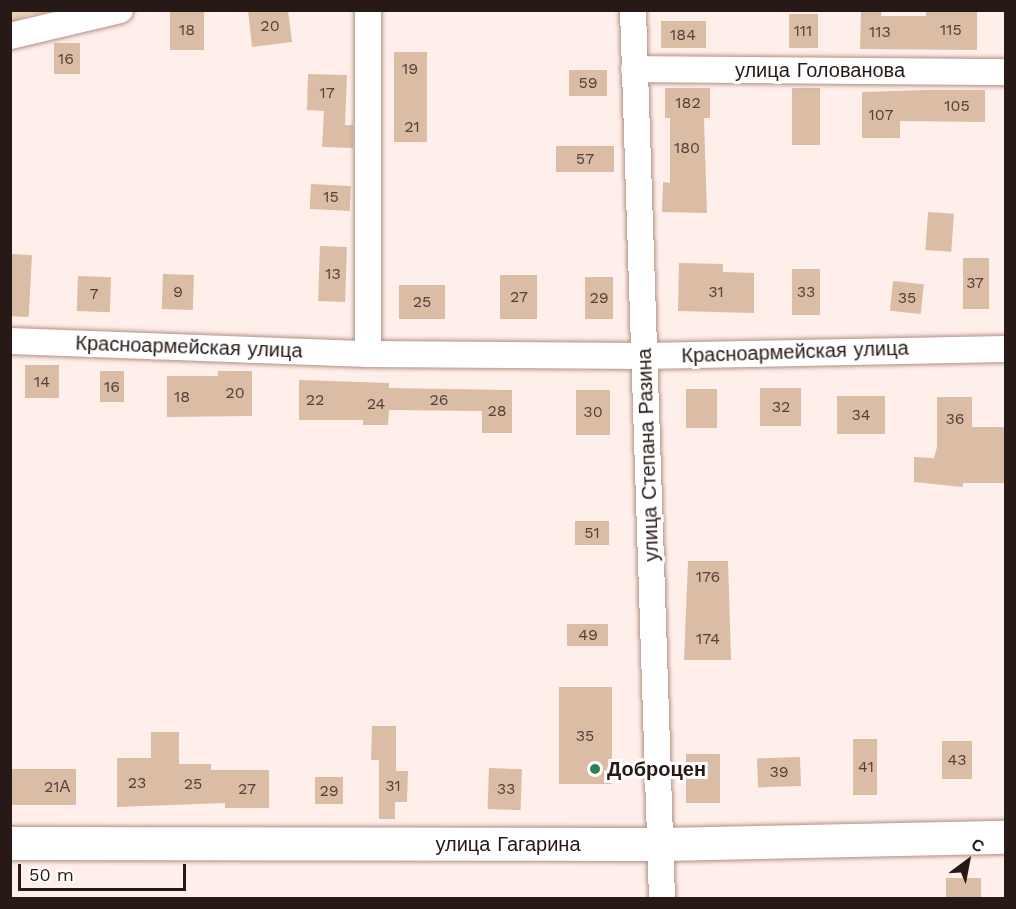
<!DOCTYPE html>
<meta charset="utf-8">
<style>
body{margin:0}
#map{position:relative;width:1016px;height:909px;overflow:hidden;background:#ffefea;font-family:"Work Sans",sans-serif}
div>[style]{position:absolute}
.green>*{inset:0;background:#e5d6b6}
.building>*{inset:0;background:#dabda4;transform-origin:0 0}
.roads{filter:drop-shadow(0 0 2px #b28f83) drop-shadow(0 0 2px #b28f83)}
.minor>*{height:26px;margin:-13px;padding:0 13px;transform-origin:13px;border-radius:13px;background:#fff}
.major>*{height:33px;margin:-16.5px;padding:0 16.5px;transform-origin:16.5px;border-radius:16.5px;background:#fff}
.dots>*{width:16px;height:16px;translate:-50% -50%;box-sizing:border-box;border:3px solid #fff;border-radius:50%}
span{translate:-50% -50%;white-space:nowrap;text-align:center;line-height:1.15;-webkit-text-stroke:6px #fff;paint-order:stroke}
.number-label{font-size:16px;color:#544239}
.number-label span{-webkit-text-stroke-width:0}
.street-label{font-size:20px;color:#271915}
.poi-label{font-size:20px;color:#271915;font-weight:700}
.left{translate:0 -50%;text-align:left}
.frame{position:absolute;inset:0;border:12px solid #271915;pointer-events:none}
.north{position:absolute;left:938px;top:831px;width:60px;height:60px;-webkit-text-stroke:4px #fff;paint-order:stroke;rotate:32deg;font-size:16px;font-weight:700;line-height:24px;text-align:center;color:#271915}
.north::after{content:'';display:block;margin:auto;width:21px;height:27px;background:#271915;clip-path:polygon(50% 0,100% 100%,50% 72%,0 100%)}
.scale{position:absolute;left:18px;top:864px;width:168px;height:27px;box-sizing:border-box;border:3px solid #271915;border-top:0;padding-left:8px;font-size:18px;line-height:21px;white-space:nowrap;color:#271915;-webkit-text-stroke:4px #fff;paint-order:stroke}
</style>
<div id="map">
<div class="green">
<div style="clip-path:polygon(11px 11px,63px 11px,28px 15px,11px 24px)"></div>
</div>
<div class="building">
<div style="left:170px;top:10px;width:34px;height:40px"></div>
<div style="clip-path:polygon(248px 10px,288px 10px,292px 42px,252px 47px)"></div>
<div style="clip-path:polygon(861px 10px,882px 10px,881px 16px,926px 16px,926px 10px,977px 10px,977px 50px,860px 49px)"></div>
<div style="left:789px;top:14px;width:29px;height:34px"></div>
<div style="left:661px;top:21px;width:45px;height:27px"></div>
<div style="left:54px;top:43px;width:26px;height:31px"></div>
<div style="left:394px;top:52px;width:33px;height:90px"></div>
<div style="left:569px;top:70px;width:38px;height:26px"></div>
<div style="clip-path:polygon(308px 74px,347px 75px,345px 125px,353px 125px,353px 148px,322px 147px,324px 111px,307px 110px)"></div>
<div style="clip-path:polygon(665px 88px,710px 88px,710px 118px,704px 118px,707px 213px,662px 212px,663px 182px,670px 183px,670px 118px,665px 118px)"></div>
<div style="left:792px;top:88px;width:28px;height:57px"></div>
<div style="clip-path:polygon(929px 90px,985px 90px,985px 122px,900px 121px,900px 138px,862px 138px,862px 92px)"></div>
<div style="left:556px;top:146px;width:58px;height:26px"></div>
<div style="left:311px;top:184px;width:40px;height:25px;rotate:3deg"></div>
<div style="left:928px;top:212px;width:26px;height:38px;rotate:4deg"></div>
<div style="left:320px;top:246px;width:27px;height:55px;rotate:2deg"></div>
<div style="left:10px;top:254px;width:22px;height:62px;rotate:3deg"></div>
<div style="left:963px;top:258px;width:26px;height:51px"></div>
<div style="clip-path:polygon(679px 263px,723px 264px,723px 272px,754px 273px,754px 313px,678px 311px)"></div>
<div style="left:792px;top:269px;width:28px;height:46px"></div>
<div style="left:163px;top:274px;width:31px;height:35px;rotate:2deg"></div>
<div style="left:500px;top:275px;width:37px;height:44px"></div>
<div style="left:78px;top:276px;width:33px;height:35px;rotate:2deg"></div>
<div style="left:585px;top:277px;width:28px;height:42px"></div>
<div style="left:893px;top:281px;width:31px;height:30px;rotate:6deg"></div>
<div style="left:399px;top:285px;width:46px;height:34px"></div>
<div style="left:25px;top:365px;width:34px;height:33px"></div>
<div style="left:100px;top:371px;width:24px;height:31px"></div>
<div style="clip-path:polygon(218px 371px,252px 371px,252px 416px,167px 417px,167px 376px,218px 376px)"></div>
<div style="clip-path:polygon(299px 380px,389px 383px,389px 388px,512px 390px,512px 433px,482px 433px,482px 411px,389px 410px,388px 425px,363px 425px,363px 420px,299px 420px)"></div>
<div style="left:760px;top:388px;width:41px;height:38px"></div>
<div style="left:686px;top:389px;width:31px;height:39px"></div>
<div style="left:576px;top:390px;width:34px;height:45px"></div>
<div style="left:885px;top:396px;width:38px;height:48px;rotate:90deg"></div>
<div style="clip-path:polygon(937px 397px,972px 397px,972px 427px,1005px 427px,1005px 483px,963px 483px,963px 487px,914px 482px,914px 457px,934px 458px,937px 447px)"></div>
<div style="left:575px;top:521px;width:34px;height:24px"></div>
<div style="clip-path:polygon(688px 561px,728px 561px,731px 660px,684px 660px)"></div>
<div style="left:567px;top:624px;width:41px;height:22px"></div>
<div style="left:559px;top:687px;width:53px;height:97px"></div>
<div style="clip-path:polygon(372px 726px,396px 726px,396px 771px,408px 771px,407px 802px,395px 802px,395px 819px,379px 819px,379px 760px,371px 760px)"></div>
<div style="clip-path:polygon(151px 732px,179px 732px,179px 764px,211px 764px,211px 770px,269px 770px,269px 808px,225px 808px,225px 803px,117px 807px,117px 758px,151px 758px)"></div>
<div style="left:853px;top:739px;width:24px;height:56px"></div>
<div style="left:942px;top:741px;width:30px;height:38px"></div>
<div style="left:686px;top:754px;width:34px;height:49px"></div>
<div style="left:800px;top:757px;width:29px;height:43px;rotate:88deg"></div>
<div style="left:489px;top:768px;width:33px;height:41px;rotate:2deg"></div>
<div style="left:10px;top:769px;width:66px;height:36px"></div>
<div style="left:315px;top:777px;width:28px;height:27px"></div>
<div style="left:981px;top:878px;width:20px;height:35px;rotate:90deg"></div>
</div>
<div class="roads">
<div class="minor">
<div style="left:633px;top:10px;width:888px;rotate:88.13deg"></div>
<div style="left:10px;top:36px;width:113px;rotate:-13.3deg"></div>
<div style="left:634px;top:69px;width:372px;rotate:0.5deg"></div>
<div style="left:10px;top:341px;width:358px;rotate:2.1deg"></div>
<div style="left:368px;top:354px;width:276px;rotate:0.4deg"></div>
<div style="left:644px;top:356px;width:362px;rotate:-1.1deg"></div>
<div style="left:368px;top:354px;width:344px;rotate:-90deg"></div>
</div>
<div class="major">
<div style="left:10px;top:843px;width:653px;rotate:0.09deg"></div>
<div style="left:663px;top:844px;width:343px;rotate:-1.2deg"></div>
</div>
</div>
<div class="dots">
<div style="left:595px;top:769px;background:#298256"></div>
</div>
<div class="number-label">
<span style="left:270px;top:26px">20</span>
<span style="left:187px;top:30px">18</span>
<span style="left:951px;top:30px">115</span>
<span style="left:803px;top:31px">111</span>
<span style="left:880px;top:32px">113</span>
<span style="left:683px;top:35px">184</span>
<span style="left:66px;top:59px">16</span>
<span style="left:410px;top:69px">19</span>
<span style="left:588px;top:83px">59</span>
<span style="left:327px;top:93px">17</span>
<span style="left:688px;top:103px">182</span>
<span style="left:957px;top:106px">105</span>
<span style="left:881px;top:115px">107</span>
<span style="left:412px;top:127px">21</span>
<span style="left:687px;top:148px">180</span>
<span style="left:585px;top:159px">57</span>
<span style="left:331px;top:197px">15</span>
<span style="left:333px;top:274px">13</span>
<span style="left:975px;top:283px">37</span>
<span style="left:178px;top:292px">9</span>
<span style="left:716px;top:292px">31</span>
<span style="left:806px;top:292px">33</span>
<span style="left:94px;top:294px">7</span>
<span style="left:519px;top:297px">27</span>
<span style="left:599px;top:298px">29</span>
<span style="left:907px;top:298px">35</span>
<span style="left:422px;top:302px">25</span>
<span style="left:42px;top:382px">14</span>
<span style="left:112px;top:387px">16</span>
<span style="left:235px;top:393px">20</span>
<span style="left:182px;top:397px">18</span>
<span style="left:315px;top:400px">22</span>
<span style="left:439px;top:400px">26</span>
<span style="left:376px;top:404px">24</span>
<span style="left:781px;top:407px">32</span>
<span style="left:497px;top:411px">28</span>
<span style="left:593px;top:412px">30</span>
<span style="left:861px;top:415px">34</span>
<span style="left:955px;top:419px">36</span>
<span style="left:592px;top:533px">51</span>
<span style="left:708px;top:577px">176</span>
<span style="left:588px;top:635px">49</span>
<span style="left:708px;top:639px">174</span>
<span style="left:585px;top:736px">35</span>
<span style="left:957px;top:760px">43</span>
<span style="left:866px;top:767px">41</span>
<span style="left:779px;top:772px">39</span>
<span style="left:137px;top:783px">23</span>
<span style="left:193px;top:784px">25</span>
<span style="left:393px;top:786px">31</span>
<span style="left:57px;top:787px">21А</span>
<span style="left:247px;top:789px">27</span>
<span style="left:506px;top:789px">33</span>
<span style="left:329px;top:791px">29</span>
</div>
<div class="street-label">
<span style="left:820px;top:70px">улица Голованова</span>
<span style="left:189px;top:347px;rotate:2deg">Красноармейская улица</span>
<span style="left:795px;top:352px;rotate:-2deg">Красноармейская улица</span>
<span style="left:648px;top:455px;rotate:-92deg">улица Степана Разина</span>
<span style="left:508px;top:844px">улица Гагарина</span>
</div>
<div class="poi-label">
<span class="left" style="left:607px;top:769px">Доброцен</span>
</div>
<div class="frame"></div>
<div class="north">С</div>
<div class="scale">50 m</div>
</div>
